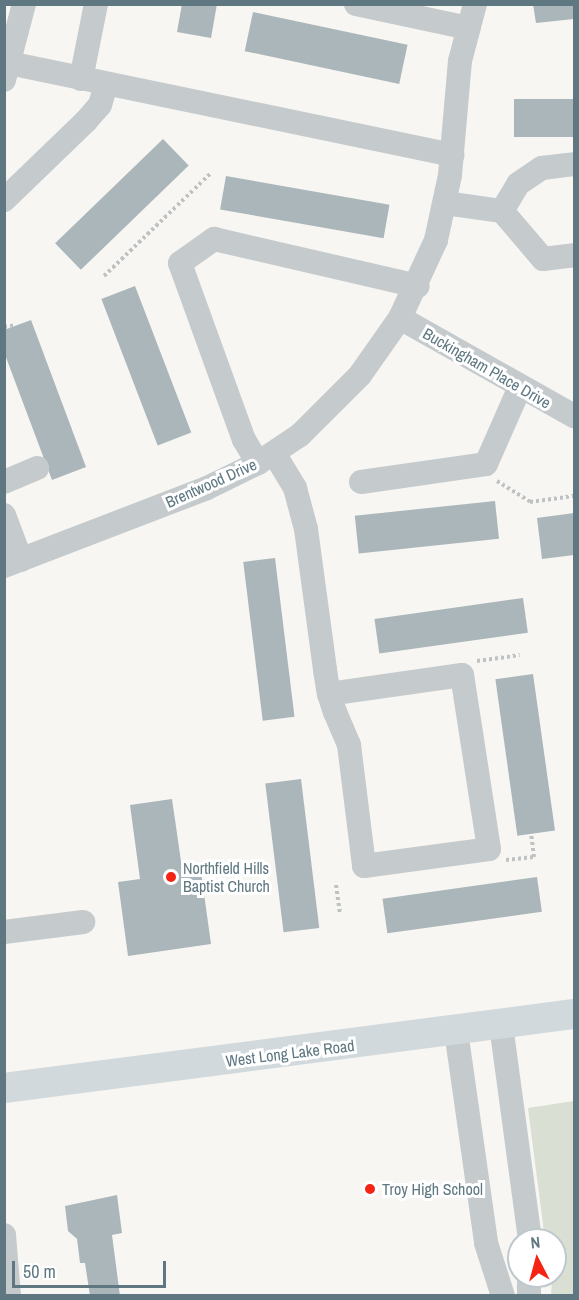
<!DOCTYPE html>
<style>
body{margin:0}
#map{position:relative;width:579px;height:1300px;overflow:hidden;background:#f7f6f2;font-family:"Archivo Narrow",sans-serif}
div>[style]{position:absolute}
.green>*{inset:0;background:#d9dfd3}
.building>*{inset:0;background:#abb6ba;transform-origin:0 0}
.path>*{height:4px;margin-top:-2px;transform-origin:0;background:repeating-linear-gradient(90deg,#bec2c3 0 3px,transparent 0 6px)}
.minor>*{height:24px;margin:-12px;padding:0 12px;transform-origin:12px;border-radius:12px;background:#c5cacd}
.major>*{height:30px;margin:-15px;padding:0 15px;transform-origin:15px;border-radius:15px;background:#d2d9dc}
.dots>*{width:16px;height:16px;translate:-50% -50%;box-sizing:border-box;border:3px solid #fff;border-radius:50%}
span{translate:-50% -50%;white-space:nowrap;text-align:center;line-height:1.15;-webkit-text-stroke:6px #fff;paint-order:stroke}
.street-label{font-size:16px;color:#5e7781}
.poi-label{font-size:16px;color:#5e7781}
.left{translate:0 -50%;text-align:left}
.frame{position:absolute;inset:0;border:6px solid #5e7781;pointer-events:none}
.north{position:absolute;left:507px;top:1228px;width:60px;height:60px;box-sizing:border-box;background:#fff;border:2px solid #bfc9cd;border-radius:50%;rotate:354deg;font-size:16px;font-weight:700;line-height:24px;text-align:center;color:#5e7781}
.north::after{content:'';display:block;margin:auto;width:21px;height:27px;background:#f52314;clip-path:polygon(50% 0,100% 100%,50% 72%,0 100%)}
.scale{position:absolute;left:12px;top:1261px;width:154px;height:27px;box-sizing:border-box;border:3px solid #5e7781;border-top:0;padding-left:8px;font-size:18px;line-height:21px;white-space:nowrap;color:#5e7781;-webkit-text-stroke:4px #fff;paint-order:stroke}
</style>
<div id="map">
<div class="green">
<div style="clip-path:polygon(574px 1101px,574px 1295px,551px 1295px,555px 1240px,545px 1240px,528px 1108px)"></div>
</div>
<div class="building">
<div style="clip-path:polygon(182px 4px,217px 4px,211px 38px,177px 32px)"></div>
<div style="clip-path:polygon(533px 4px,574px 4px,574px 19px,536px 23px)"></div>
<div style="left:253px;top:12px;width:158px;height:40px;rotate:12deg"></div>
<div style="left:574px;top:99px;width:38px;height:60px;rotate:90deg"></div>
<div style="left:163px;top:139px;width:37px;height:150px;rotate:46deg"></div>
<div style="left:226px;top:176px;width:166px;height:34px;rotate:10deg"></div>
<div style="left:135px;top:286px;width:157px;height:36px;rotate:69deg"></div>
<div style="clip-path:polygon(31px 320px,86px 467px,52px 480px,4px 352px,4px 330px)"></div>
<div style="left:495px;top:501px;width:38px;height:141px;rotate:84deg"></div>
<div style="clip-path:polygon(574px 513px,574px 555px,542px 559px,537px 518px)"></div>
<div style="left:275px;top:558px;width:160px;height:32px;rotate:83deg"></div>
<div style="left:523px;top:598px;width:35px;height:150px;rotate:82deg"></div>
<div style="left:533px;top:674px;width:158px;height:38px;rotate:82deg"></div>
<div style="left:301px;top:779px;width:150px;height:36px;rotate:83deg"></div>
<div style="clip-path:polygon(172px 799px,183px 875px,201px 872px,211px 944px,128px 956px,118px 882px,140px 879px,130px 805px)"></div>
<div style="left:537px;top:877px;width:35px;height:156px;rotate:82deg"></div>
<div style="clip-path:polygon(117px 1195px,122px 1233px,112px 1235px,120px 1296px,90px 1296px,85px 1263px,80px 1263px,77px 1239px,68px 1231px,65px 1206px)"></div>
</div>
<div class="path">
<div style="left:104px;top:276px;width:149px;rotate:-43.9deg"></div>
<div style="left:4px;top:327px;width:12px;rotate:-9deg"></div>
<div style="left:497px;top:481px;width:39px;rotate:32deg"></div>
<div style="left:530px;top:502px;width:44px;rotate:-7.8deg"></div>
<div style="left:477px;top:661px;width:43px;rotate:-7.9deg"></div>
<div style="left:506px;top:860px;width:28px;rotate:-6deg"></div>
<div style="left:534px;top:857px;width:24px;rotate:-97deg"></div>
<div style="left:336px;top:885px;width:28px;rotate:82deg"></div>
</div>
<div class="minor">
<div style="left:356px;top:4px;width:115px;rotate:12.1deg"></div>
<div style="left:4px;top:62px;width:458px;rotate:11.7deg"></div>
<div style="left:81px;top:79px;width:76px;rotate:-78.7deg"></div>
<div style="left:4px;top:80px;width:79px;rotate:-75.3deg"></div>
<div style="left:4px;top:200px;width:114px;rotate:-43.9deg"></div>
<div style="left:86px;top:121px;width:21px;rotate:-49deg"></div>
<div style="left:100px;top:105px;width:22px;rotate:-74deg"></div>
<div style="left:445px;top:203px;width:58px;rotate:8deg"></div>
<div style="left:502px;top:211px;width:63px;rotate:49.5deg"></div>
<div style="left:543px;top:259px;width:31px;rotate:-7deg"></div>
<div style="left:502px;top:211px;width:31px;rotate:-59deg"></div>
<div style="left:518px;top:184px;width:29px;rotate:-34deg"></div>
<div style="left:542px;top:168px;width:32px;rotate:-7deg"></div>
<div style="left:400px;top:318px;width:200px;rotate:29.4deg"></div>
<div style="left:274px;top:453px;width:41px;rotate:59deg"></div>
<div style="left:295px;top:488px;width:42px;rotate:75deg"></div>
<div style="left:306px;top:529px;width:142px;rotate:82.3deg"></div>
<div style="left:325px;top:670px;width:24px;rotate:81deg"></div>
<div style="left:329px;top:694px;width:19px;rotate:72deg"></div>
<div style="left:335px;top:712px;width:36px;rotate:67deg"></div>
<div style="left:349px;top:745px;width:122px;rotate:82.9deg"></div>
<div style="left:364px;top:866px;width:126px;rotate:-7.7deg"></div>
<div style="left:489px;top:849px;width:176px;rotate:-98.8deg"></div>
<div style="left:462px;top:675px;width:134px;rotate:171.9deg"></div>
<div style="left:258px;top:463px;width:27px;rotate:-121deg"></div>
<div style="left:244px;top:440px;width:188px;rotate:-109.9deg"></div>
<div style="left:180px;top:263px;width:42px;rotate:-35.2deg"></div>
<div style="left:214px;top:239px;width:209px;rotate:13deg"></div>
<div style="left:4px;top:482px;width:36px;rotate:-23deg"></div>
<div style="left:361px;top:482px;width:126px;rotate:-8.2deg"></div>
<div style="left:486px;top:464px;width:84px;rotate:-66.2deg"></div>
<div style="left:4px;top:515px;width:48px;rotate:69.3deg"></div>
<div style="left:4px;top:566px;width:217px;rotate:-21deg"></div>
<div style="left:207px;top:488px;width:57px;rotate:-26.1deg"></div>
<div style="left:258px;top:463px;width:50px;rotate:-33.7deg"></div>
<div style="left:300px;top:435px;width:85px;rotate:-45deg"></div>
<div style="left:360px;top:375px;width:70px;rotate:-54.9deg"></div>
<div style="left:400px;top:318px;width:86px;rotate:-65.2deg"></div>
<div style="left:436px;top:240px;width:66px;rotate:-77.8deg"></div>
<div style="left:450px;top:175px;width:114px;rotate:-85deg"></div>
<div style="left:460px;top:61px;width:59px;rotate:-75.3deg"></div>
<div style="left:4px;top:932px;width:80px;rotate:-7.2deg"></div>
<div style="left:501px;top:1025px;width:217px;rotate:82.3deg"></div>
<div style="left:456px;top:1031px;width:214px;rotate:81.9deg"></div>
<div style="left:486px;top:1243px;width:56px;rotate:72.2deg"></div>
<div style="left:4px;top:1235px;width:61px;rotate:85.3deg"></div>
<div style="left:529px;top:1296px;width:20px;rotate:-90deg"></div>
</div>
<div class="major">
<div style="left:4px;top:1088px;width:575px;rotate:-7.4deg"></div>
</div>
<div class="dots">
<div style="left:171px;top:877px;background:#f52314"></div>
<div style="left:370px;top:1189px;background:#f52314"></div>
</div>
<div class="street-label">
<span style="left:487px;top:368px;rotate:30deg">Buckingham Place Drive</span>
<span style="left:211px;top:483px;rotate:-24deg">Brentwood Drive</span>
<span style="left:290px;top:1053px;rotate:-7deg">West Long Lake Road</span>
</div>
<div class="poi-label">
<span class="left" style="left:183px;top:877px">Northfield Hills<br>Baptist Church</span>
<span class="left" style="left:382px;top:1189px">Troy High School</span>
</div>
<div class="frame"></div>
<div class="north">N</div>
<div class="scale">50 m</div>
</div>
